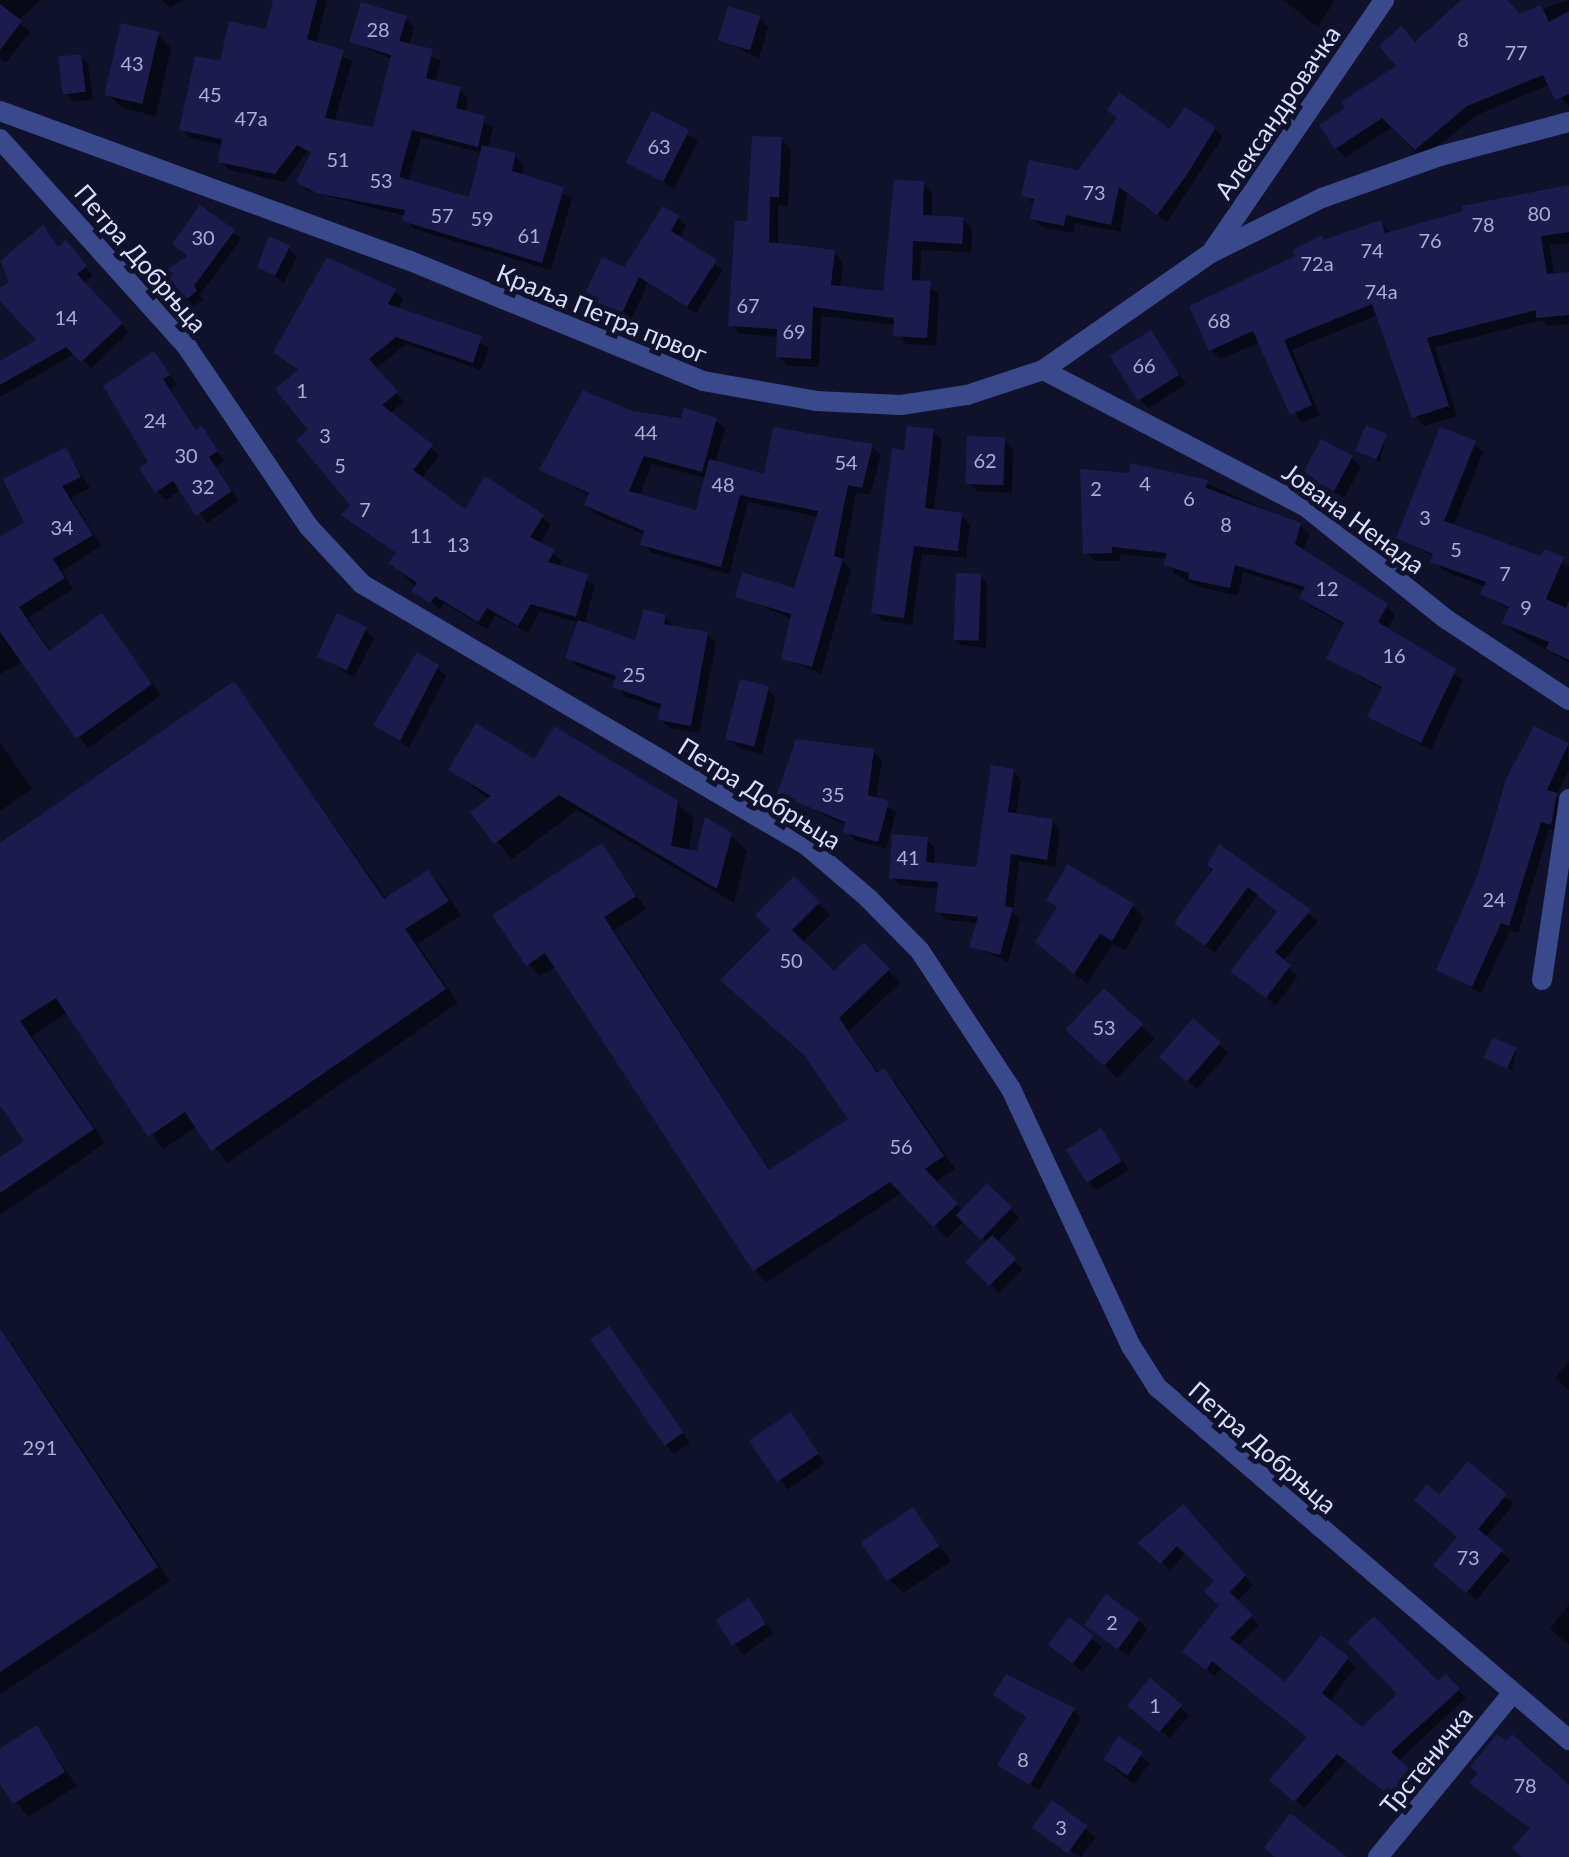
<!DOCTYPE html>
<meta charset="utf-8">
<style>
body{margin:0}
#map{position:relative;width:1569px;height:1857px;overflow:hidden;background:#10112b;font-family:Lato,sans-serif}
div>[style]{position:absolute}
.shadow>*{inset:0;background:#0007;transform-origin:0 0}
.building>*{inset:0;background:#1b1c4d;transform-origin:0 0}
.street>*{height:20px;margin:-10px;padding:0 10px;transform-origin:10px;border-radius:10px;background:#39498c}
span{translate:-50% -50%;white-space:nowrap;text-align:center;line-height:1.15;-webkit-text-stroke:10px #10112b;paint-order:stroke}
.number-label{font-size:20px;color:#aaaed2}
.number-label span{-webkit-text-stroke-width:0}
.street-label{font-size:25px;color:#dadeff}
</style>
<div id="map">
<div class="shadow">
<div style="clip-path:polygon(0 0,41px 0,17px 21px,30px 32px,6px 63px,0 59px)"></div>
<div style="clip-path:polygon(162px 0,183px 0,170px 8px)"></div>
<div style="clip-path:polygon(evenodd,276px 0,327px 0,316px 44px,352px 61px,334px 123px,375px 130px,393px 60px,351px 41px,405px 18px,414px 27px,409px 46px,441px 61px,435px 83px,459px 90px,468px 99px,465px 113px,493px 127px,488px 149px,515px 156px,524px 165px,521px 176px,572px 198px,551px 270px,414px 229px,406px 216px,308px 191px,299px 182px,313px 155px,307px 152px,285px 182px,229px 170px,220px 161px,224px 145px,191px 138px,182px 129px,222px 64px,268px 32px,276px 0,421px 137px,482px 153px,471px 200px,408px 182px,421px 137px)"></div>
<div style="clip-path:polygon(1283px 0,1335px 0,1318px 27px)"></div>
<div style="clip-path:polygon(1464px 0,1504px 0,1520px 17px,1569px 0,1569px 107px,1550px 84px,1477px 115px,1421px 159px,1392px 127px,1346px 157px,1336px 148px,1415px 45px)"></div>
<div style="clip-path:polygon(759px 18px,768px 27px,759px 58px,721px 40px)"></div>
<div style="clip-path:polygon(157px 34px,171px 48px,156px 116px,122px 108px,108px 94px)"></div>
<div style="clip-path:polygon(80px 56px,88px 64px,93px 99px,74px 102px,66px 94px)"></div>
<div style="clip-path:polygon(653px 114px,698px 141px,674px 189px,630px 162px)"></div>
<div style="clip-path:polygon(1215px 129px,1223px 137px,1167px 222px,1127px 193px,1120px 232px,1075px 223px,1073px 233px,1042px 227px,1033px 218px,1035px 205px,1024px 195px,1171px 133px)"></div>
<div style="clip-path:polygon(781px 140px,791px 149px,788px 206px,778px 205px,778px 246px,834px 252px,843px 262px,840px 288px,885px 294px,923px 184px,932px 193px,932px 218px,963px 219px,972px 229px,971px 252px,921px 250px,920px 283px,939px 293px,936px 346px,905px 344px,896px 325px,821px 316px,819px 367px,788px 366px,778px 356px,779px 337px,740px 334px,731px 325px,749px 223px)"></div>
<div style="clip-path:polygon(1569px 187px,1569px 243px,1550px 245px,1554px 276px,1569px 274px,1569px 324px,1548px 326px,1542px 320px,1435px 347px,1457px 416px,1424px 426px,1414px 416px,1378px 315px,1292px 350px,1320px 415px,1301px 423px,1260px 342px,1220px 359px,1211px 350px,1325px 242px,1381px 223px,1391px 234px)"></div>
<div style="clip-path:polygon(678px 218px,686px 226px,679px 239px,723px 270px,696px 313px,648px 283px,630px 322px,586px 297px,625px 270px)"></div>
<div style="clip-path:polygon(43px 228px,59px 249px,74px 251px,93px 276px,83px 283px,129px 332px,91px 368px,76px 353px,0 397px,0 364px,40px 340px,0 298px,12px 283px,0 264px)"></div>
<div style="clip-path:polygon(233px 232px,241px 239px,200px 295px,203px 300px,190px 308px,183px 301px)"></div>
<div style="clip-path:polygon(288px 248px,297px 257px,284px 283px,260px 266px)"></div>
<div style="clip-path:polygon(395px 291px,403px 299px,397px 310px,489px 347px,481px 370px,406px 344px,376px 369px,404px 402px,390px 414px,439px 455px,421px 479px,465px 513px,543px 517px,551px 525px,539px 544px,562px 560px,558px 568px,595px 585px,584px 625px,637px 643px,665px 618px,674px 627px,707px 634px,716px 643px,699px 733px,670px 728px,661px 719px,662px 709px,624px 696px,617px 681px,577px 666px,568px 657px,580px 623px,540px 611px,528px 633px,496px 615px,487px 629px,444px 603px,440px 610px,391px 563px,397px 554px,344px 515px,354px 505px,312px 430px,300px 372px,276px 352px)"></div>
<div style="clip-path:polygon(1150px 333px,1186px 384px,1149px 408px,1140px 400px)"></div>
<div style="clip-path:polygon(154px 355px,177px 384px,170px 389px,198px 432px,225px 460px,216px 467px,239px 501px,207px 523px,182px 489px,166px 500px,157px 491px,151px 463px)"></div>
<div style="clip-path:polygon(evenodd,632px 413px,716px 420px,725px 429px,715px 463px,766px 477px,872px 446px,881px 455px,870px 495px,856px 493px,843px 562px,851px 570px,821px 674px,784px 658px,793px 619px,737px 596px,796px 591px,819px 517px,748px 502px,729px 574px,652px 553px,643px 544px,645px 535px,595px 514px,586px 505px,590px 496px,543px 470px,632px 413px,652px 464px,706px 478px,698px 513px,639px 497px,652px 464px)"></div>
<div style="clip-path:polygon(933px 432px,942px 440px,934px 512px,961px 515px,970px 524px,966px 558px,922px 554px,912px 625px,883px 621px,874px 612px,907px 454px)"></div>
<div style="clip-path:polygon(1386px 436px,1380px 462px,1362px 454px)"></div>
<div style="clip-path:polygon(1004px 440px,1013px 449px,1012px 493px,977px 491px,968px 483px)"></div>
<div style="clip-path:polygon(1474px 443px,1483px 452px,1453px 527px,1569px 566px,1569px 663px,1514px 631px,1505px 622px,1510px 610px,1483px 594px,1486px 587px,1442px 570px,1435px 557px,1399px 538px)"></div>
<div style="clip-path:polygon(66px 450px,90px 488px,71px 497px,101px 546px,62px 571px,73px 589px,28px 618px,51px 653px,102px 617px,161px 695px,88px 748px,24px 661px,0 674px,0 538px,27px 522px)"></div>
<div style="clip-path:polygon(1352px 458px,1361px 467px,1344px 498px,1305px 474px)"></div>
<div style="clip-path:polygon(1206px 483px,1300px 525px,1309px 534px,1303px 553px,1386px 606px,1395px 615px,1387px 630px,1463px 680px,1431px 750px,1370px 717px,1383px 690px,1329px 659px,1346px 626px,1310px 606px,1302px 597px,1305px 591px,1243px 572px,1238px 596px,1199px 587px,1175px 574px,1167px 559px,1120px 554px,1120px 561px,1095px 561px,1086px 553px)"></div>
<div style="clip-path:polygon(980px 576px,987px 583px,986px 648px,961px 645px,954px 639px)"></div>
<div style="clip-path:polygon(365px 630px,374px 638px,354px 678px,319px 655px)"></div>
<div style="clip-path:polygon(437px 667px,446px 676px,409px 748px,376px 725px)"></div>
<div style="clip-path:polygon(234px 685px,387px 900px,428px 873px,442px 887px,461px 915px,417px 944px,458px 1003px,227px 1163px,198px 1126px,163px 1149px,68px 1012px,32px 1036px,105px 1143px,0 1215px,0 1160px,28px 1141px,0 1100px,0 845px)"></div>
<div style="clip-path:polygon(767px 689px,776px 698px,762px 754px,739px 748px,730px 739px)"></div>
<div style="clip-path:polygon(0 742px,32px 789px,0 811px)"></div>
<div style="clip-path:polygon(1568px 745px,1569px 770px,1556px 796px,1565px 804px,1560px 832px,1549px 829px,1518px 933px,1510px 930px,1481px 994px,1439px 969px)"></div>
<div style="clip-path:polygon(873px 751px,882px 760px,876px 800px,896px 812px,886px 849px,854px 840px,847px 826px,780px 793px)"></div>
<div style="clip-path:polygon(535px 762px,677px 803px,694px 819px,688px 852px,699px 854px,730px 835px,747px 851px,734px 903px,577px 810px,512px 859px,473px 813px,490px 800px,451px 770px)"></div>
<div style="clip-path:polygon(1013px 771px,1021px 779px,1016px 816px,1052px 821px,1060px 830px,1055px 867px,1019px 861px,1013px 912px,1020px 919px,1008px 962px,972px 946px,978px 923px,946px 920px,938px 911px,940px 889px,900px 885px,892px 877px,927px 840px,935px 848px,934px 865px,978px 870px)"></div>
<div style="clip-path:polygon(602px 846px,646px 909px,614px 930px,771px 1172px,851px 1119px,774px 930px,794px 879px,830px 915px,802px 943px,834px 974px,864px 945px,900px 983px,849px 1031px,879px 1074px,896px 1083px,955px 1169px,935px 1182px,963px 1212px,987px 1186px,1019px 1218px,996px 1243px,1023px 1269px,999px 1293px,969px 1262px,988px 1243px,964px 1221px,947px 1238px,903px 1192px,767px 1282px,755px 1270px,556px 966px,540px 976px,528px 964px)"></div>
<div style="clip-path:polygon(1220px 847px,1318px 921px,1282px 962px,1298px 976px,1276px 1005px,1243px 980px,1280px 913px,1258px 894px,1215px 953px,1186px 931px)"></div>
<div style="clip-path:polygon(1049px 900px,1133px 906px,1144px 918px,1125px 951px,1113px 944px,1087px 984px,1050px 954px,1059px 910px)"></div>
<div style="left:1105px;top:991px;width:69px;height:54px;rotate:44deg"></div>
<div style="clip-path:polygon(1194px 1022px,1228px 1053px,1197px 1089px,1169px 1065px)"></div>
<div style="clip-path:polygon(1516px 1050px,1512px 1070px,1487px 1057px)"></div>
<div style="clip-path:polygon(1101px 1131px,1129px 1170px,1097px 1190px,1088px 1182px)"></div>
<div style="clip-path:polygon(0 1327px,170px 1581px,0 1694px)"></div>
<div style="clip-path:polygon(609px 1329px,690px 1443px,674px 1454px,666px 1445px)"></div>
<div style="clip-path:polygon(1569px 1362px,1569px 1391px,1555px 1378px)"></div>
<div style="left:791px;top:1415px;width:59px;height:46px;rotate:55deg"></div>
<div style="clip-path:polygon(1469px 1465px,1514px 1504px,1485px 1538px,1510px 1560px,1476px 1600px,1445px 1573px,1460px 1538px,1439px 1498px)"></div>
<div style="clip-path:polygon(912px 1510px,951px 1561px,903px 1593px,889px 1579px)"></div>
<div style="clip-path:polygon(1191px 1516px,1253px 1585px,1236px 1602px,1259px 1625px,1237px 1647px,1286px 1686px,1347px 1659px,1356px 1667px,1329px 1702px,1362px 1731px,1446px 1677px,1466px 1698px,1397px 1762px,1429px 1791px,1411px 1813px,1346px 1761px,1304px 1808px,1280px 1788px,1309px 1738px,1221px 1668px,1215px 1676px,1194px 1660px,1221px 1605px,1207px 1591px,1217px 1581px,1186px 1552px,1170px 1570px,1142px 1544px)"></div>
<div style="left:749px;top:1601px;width:40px;height:37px;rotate:53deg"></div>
<div style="clip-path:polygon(1569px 1604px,1569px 1645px,1550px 1629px)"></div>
<div style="clip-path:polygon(1138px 1620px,1147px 1629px,1128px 1656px,1096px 1634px)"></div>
<div style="clip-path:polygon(1070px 1621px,1102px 1647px,1083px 1672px,1060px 1654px)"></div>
<div style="clip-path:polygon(996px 1695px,1073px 1710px,1081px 1718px,1039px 1791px,1000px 1764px,1028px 1719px)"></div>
<div style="clip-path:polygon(1180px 1707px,1189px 1715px,1170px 1738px,1139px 1714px)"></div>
<div style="clip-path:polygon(36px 1729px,77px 1786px,28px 1817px,0 1780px,0 1751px)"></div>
<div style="clip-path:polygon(1119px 1740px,1150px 1763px,1134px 1784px,1113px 1767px)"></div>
<div style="clip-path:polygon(1052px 1804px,1096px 1837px,1081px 1857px,1045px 1836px)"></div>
</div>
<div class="building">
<div style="clip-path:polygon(273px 0,317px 0,307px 39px,344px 50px,325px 118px,373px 127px,391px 55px,349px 42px,361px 2px,407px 16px,399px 41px,433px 49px,426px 78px,461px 87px,456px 108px,485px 116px,478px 147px,412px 130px,399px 177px,469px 197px,482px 145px,516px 153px,512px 171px,564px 187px,542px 263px,402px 221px,405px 210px,316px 193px,296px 182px,311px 153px,297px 145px,275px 174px,218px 162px,222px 139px,179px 130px,195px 56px,220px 61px,229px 21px,266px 29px)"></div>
<div style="clip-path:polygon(1461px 0,1507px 0,1520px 14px,1541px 5px,1549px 22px,1569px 11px,1569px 94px,1555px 100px,1543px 75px,1467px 106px,1415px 150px,1382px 118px,1335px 149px,1319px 125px,1345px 108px,1341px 102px,1396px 66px,1379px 46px,1401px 26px,1415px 42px)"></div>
<div style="clip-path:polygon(0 4px,22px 21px,0 50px)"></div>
<div style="left:728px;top:6px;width:34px;height:36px;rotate:17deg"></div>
<div style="left:121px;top:23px;width:39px;height:74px;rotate:13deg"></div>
<div style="left:81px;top:54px;width:38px;height:23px;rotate:83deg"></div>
<div style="clip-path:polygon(1119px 92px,1170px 129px,1185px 107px,1216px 127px,1186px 176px,1157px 215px,1119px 187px,1111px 225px,1066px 215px,1064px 226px,1030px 219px,1034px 199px,1021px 196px,1029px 160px,1078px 170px,1117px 118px,1107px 110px)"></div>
<div style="left:652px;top:111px;width:42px;height:58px;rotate:27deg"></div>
<div style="clip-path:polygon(752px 136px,782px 137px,779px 197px,770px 197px,769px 242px,835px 250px,831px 285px,883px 291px,894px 180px,924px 181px,923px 215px,964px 217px,962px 244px,913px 241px,912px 280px,931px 281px,927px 338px,893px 336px,894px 318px,813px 307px,811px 359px,776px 357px,777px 329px,728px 326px,735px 221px,747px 221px)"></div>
<div style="clip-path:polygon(1569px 185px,1569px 232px,1541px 236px,1547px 274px,1569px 272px,1569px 315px,1536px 318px,1536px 310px,1427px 338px,1449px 406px,1412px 418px,1372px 304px,1284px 340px,1312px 405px,1290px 415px,1253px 331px,1209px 351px,1189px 306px,1295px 256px,1292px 250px,1322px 235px,1324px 240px,1381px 220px,1385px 233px,1463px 211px,1462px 206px)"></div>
<div style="clip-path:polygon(200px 205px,235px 230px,194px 286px,197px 291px,181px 303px,161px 274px,187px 256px,172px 244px)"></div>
<div style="clip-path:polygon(663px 206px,679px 216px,671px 231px,717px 260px,687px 307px,639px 277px,621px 315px,583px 298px,602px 257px,624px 267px)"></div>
<div style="clip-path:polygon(43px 225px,58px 247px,66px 240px,87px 266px,77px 274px,123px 323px,81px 362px,66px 347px,0 385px,0 361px,36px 340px,0 301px,0 288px,9px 282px,0 261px)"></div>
<div style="clip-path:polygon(269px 236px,290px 246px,275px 276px,257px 267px)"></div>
<div style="clip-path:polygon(327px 257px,396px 289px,388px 304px,482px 336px,473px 363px,396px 337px,369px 359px,398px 392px,382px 405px,433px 445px,413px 470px,465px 509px,485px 476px,544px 515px,530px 537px,555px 550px,548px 562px,588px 574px,576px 617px,531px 604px,518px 626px,487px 608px,478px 622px,435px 596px,430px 603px,411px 591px,417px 583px,388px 563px,396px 553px,341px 515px,350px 505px,296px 440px,308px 430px,275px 389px,298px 370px,273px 352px)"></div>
<div style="left:1151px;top:330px;width:53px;height:49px;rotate:58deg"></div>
<div style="clip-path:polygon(154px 351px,170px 375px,163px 379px,196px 430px,202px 426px,218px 451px,209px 457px,232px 491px,196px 516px,173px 481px,155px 493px,139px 468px,148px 462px,103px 386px)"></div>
<div style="clip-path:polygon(583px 390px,632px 411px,681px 418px,684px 408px,717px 418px,702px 472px,644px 456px,629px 491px,696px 510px,709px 459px,764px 474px,773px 427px,873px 444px,862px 488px,848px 485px,834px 556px,843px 559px,812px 667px,781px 659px,791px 614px,735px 597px,742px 572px,794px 588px,818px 511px,740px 495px,721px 567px,640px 545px,644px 531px,584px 505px,589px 493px,539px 470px)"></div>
<div style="left:1366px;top:425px;width:23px;height:28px;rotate:23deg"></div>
<div style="clip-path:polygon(907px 426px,934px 429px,925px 508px,962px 513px,958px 551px,914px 546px,904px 618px,871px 613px,892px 448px,904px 451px)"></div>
<div style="clip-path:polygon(1440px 427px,1476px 441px,1444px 521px,1541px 556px,1544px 549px,1564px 557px,1546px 599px,1566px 608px,1569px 601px,1569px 660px,1546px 649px,1549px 642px,1502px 623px,1509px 607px,1480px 594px,1486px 582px,1430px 562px,1433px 554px,1396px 538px)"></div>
<div style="left:967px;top:436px;width:38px;height:48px;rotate:2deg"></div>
<div style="left:1321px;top:439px;width:36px;height:40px;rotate:28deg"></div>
<div style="clip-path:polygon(66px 447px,81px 477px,62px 486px,93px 535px,53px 559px,65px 578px,19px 607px,49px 651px,102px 613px,152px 684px,76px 739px,0 632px,0 537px,24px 522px,3px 479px)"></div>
<div style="clip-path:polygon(1130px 463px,1208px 480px,1206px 488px,1301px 523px,1295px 544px,1388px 604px,1378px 622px,1456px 669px,1421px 743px,1367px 717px,1382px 687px,1326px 659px,1344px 623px,1299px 598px,1305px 587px,1235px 565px,1230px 588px,1188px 579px,1189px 573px,1163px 565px,1167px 553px,1112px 547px,1112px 553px,1083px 554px,1080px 469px,1129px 473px)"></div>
<div style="left:956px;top:573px;width:25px;height:67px;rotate:2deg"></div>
<div style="clip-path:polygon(644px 609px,666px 615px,664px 624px,708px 632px,691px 726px,658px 720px,661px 704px,612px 687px,616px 676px,565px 658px,578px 620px,635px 640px)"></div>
<div style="left:337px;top:613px;width:33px;height:48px;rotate:25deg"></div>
<div style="clip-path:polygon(417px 652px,439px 665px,400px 741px,373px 725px)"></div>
<div style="left:740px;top:679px;width:30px;height:62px;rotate:14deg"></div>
<div style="clip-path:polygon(234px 681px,384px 899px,428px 870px,449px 901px,405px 929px,446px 989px,211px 1151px,185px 1112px,148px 1137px,56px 998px,20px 1021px,94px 1129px,0 1193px,0 1157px,24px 1141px,0 1105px,0 843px)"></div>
<div style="clip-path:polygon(476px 723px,534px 759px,554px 726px,678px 801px,671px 846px,697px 851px,705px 817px,732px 833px,717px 889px,559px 795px,494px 844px,470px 812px,491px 796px,448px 770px)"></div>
<div style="clip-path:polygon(1534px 726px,1569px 743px,1547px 790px,1557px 793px,1551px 825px,1541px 822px,1509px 926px,1501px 923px,1472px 987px,1436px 970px,1478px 874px,1506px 779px)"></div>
<div style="clip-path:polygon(796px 739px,874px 749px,868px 795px,889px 801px,878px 842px,843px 832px,845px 822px,777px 794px)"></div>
<div style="clip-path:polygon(991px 765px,1014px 769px,1008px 812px,1053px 819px,1047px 860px,1011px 854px,1005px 906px,1013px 908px,1000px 955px,969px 947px,978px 917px,935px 912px,938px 882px,889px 878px,892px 834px,928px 837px,926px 862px,976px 867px)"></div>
<div style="clip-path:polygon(602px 843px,636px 896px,604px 917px,769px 1170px,848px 1119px,804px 1055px,720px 980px,770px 930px,755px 915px,794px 876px,820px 902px,792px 930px,834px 971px,864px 942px,890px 969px,839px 1018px,877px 1073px,884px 1068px,944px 1156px,925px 1169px,958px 1204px,933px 1227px,890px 1182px,753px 1271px,545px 953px,526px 966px,492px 915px)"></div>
<div style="clip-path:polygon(1219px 844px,1311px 910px,1275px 952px,1291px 965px,1266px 998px,1230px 971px,1277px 912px,1248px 887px,1205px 946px,1174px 923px,1213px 869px,1207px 865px)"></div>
<div style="clip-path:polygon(1068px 864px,1134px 904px,1112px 941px,1100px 934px,1074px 974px,1035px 942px,1057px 907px,1046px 900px)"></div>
<div style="left:1104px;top:988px;width:53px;height:57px;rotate:43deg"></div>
<div style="left:1193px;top:1018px;width:37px;height:52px;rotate:41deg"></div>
<div style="left:1493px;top:1037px;width:26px;height:23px;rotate:25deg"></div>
<div style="left:1101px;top:1128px;width:39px;height:41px;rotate:58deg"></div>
<div style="left:987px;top:1183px;width:35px;height:45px;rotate:44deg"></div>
<div style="left:992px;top:1235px;width:34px;height:38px;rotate:45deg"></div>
<div style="left:609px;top:1326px;width:130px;height:23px;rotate:55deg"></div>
<div style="clip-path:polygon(0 1328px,158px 1567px,0 1672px)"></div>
<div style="left:791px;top:1412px;width:50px;height:51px;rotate:56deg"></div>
<div style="clip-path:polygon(1468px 1461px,1507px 1494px,1478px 1529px,1503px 1550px,1466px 1593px,1433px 1565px,1457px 1537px,1414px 1500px,1427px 1484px,1439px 1495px)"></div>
<div style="clip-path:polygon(1183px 1504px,1246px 1575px,1230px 1592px,1253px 1615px,1230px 1638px,1285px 1682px,1321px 1635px,1349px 1657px,1322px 1693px,1362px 1727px,1397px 1694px,1347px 1642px,1374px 1616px,1438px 1681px,1446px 1674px,1460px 1689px,1391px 1752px,1423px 1781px,1402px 1806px,1337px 1754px,1294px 1802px,1269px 1780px,1307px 1737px,1212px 1661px,1206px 1670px,1182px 1652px,1222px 1601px,1218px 1605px,1204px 1591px,1214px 1581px,1177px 1546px,1160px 1564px,1138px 1543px)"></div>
<div style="left:913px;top:1507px;width:47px;height:63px;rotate:56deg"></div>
<div style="left:1106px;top:1594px;width:42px;height:38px;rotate:36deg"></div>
<div style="left:749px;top:1598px;width:31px;height:40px;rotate:57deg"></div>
<div style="left:1069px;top:1617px;width:31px;height:35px;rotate:37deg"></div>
<div style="clip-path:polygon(1006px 1674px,1075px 1708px,1030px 1785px,997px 1765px,1026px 1717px,993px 1695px)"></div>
<div style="left:1150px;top:1678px;width:42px;height:36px;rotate:40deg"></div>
<div style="clip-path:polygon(37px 1725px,65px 1772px,13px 1804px,0 1784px,0 1748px)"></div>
<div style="clip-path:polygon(1497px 1734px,1506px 1741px,1512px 1734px,1569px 1785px,1569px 1857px,1522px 1857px,1512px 1848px,1530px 1828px,1469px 1783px,1478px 1773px,1470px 1767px)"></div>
<div style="left:1119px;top:1736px;width:29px;height:28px;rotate:34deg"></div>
<div style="left:1052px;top:1800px;width:44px;height:34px;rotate:36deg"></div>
<div style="clip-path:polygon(1290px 1813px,1347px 1857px,1275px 1857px,1264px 1848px)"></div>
</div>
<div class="street">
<div style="left:0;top:111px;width:434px;rotate:20.1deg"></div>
<div style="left:408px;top:260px;width:319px;rotate:22.3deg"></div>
<div style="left:703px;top:381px;width:115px;rotate:10deg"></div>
<div style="left:816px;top:401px;width:85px;rotate:2.7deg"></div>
<div style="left:901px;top:405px;width:67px;rotate:-8.6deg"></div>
<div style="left:967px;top:395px;width:80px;rotate:-18.2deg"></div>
<div style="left:1043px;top:370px;width:205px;rotate:-34.9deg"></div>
<div style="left:1211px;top:253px;width:124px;rotate:-26.4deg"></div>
<div style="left:1322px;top:198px;width:125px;rotate:-19.6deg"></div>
<div style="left:1440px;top:156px;width:133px;rotate:-14.8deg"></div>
<div style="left:0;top:139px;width:280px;rotate:48deg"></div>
<div style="left:187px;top:347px;width:217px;rotate:55.9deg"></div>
<div style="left:309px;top:527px;width:78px;rotate:47.1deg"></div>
<div style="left:362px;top:584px;width:515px;rotate:30.45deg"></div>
<div style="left:806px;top:845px;width:82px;rotate:40.5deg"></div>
<div style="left:868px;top:898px;width:74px;rotate:45.5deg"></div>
<div style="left:920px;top:951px;width:165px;rotate:56.6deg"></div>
<div style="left:1011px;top:1089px;width:284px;rotate:65deg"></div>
<div style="left:1131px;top:1346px;width:49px;rotate:57.6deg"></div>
<div style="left:1157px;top:1387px;width:543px;rotate:40.59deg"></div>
<div style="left:1213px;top:250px;width:303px;rotate:-55.6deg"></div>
<div style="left:1043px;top:370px;width:297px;rotate:27.5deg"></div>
<div style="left:1306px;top:507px;width:179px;rotate:38.7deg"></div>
<div style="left:1446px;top:619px;width:147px;rotate:33.4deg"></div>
<div style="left:1542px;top:980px;width:183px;rotate:-81.5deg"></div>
<div style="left:1378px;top:1857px;width:211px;rotate:-50.6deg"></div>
</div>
<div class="number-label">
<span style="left:378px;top:29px">28</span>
<span style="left:1463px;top:39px">8</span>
<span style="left:1516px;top:52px">77</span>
<span style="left:132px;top:63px">43</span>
<span style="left:210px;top:94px">45</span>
<span style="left:251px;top:118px">47a</span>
<span style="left:659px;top:146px">63</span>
<span style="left:338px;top:159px">51</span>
<span style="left:381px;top:180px">53</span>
<span style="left:1094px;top:192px">73</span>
<span style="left:1539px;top:213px">80</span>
<span style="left:442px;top:215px">57</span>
<span style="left:482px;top:218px">59</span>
<span style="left:1483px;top:224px">78</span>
<span style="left:529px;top:235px">61</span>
<span style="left:203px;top:237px">30</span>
<span style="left:1430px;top:240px">76</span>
<span style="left:1372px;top:250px">74</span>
<span style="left:1317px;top:263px">72a</span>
<span style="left:1381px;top:291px">74a</span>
<span style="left:748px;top:305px">67</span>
<span style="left:66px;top:317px">14</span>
<span style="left:1219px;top:320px">68</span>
<span style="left:794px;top:331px">69</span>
<span style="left:1144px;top:365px">66</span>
<span style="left:302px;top:390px">1</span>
<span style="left:155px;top:420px">24</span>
<span style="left:646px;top:432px">44</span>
<span style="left:325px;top:435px">3</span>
<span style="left:186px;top:455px">30</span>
<span style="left:985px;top:460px">62</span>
<span style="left:846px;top:462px">54</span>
<span style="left:340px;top:465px">5</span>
<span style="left:1145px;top:483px">4</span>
<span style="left:723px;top:484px">48</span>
<span style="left:203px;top:486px">32</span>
<span style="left:1096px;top:488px">2</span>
<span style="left:1189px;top:498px">6</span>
<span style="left:365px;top:509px">7</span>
<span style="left:1425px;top:517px">3</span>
<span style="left:1226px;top:524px">8</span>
<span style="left:62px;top:527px">34</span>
<span style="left:421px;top:535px">11</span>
<span style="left:458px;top:544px">13</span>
<span style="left:1456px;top:549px">5</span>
<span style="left:1505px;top:573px">7</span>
<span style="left:1327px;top:588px">12</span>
<span style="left:1526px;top:607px">9</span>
<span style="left:1394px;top:655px">16</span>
<span style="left:634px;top:674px">25</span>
<span style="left:833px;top:794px">35</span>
<span style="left:908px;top:857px">41</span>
<span style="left:1494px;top:899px">24</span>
<span style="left:791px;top:960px">50</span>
<span style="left:1104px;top:1027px">53</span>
<span style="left:901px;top:1146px">56</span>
<span style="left:40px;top:1447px">291</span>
<span style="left:1468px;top:1557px">73</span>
<span style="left:1112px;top:1622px">2</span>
<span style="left:1155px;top:1705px">1</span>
<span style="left:1023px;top:1759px">8</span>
<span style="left:1525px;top:1785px">78</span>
<span style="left:1061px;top:1827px">3</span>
</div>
<div class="street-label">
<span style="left:1277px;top:112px;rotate:-56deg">Александровачка</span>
<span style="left:141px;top:258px;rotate:49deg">Петра Добрњца</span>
<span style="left:602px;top:313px;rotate:22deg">Краља Петра првог</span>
<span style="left:1354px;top:518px;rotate:36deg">Јована Ненада</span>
<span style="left:760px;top:793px;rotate:32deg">Петра Добрњца</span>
<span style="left:1263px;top:1447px;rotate:41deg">Петра Добрњца</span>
<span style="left:1426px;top:1760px;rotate:-51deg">Трстеничка</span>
</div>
</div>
